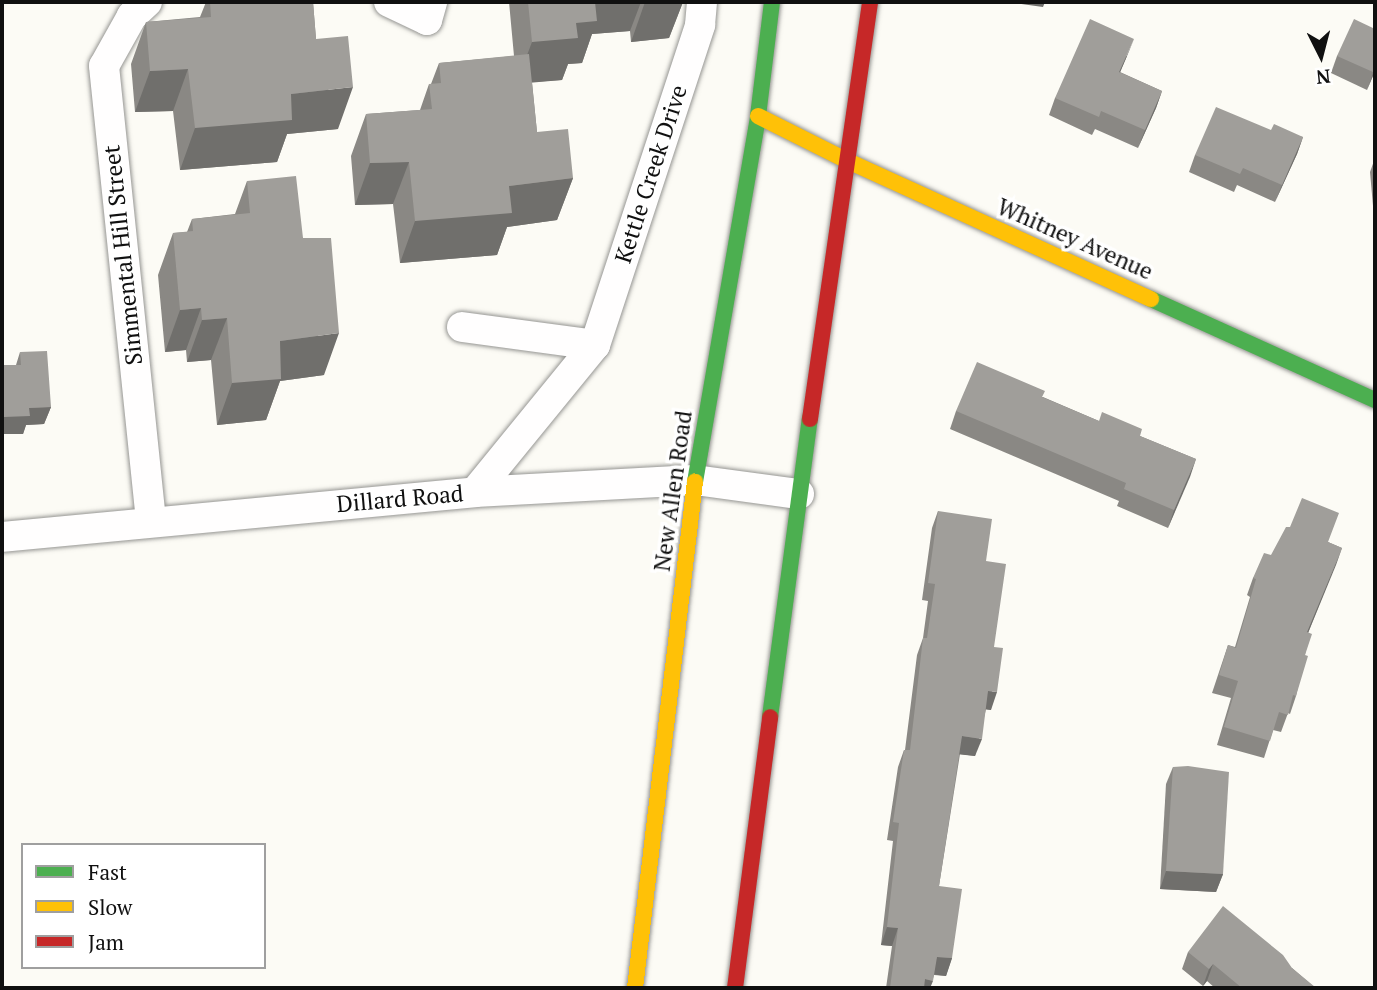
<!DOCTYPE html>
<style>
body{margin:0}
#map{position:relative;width:1377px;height:990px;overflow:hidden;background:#fcfbf5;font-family:"PT Serif",serif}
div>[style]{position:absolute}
.roads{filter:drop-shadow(0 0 2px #969693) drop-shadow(0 0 2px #969693)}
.street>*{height:30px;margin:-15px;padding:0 15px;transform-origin:15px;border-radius:15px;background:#fffefe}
.fast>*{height:16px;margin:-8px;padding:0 8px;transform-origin:8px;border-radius:8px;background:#4caf50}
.slow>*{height:16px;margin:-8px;padding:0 8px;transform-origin:8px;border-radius:8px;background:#ffc107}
.jam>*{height:16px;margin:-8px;padding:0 8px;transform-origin:8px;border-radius:8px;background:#c62828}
.wall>*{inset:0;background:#8a8884}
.shaded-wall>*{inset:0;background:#706f6c}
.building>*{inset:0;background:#a09e9a}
span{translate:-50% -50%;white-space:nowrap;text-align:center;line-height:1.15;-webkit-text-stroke:7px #fff;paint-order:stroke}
.street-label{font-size:23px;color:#101010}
.frame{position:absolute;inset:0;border:4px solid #101010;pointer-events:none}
.legend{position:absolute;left:21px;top:843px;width:245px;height:126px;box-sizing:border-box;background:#fff;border:2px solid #9f9f9f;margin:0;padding:9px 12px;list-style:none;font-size:21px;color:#101010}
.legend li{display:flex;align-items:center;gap:14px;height:35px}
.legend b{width:35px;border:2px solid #9f9f9f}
.north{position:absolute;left:1286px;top:21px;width:70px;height:70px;-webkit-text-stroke:5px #fff;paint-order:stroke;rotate:174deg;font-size:19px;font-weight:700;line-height:28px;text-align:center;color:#101010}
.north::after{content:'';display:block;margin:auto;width:24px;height:32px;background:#101010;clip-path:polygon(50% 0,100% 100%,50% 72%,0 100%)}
</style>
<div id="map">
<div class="roads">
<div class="street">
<div style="left:147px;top:2px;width:21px;rotate:137deg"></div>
<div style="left:132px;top:16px;width:57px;rotate:119.2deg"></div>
<div style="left:104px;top:66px;width:457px;rotate:84.1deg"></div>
<div style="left:389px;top:2px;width:42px;rotate:25.3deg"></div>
<div style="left:427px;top:20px;width:19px;rotate:-74deg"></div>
<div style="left:462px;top:327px;width:134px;rotate:7.7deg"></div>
<div style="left:475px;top:492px;width:190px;rotate:-50.8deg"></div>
<div style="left:595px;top:345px;width:337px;rotate:-71.8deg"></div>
<div style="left:700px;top:25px;width:23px;rotate:-85deg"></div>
<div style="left:2px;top:537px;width:475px;rotate:-5.4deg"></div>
<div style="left:475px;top:492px;width:220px;rotate:-3.1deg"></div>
<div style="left:695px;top:480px;width:105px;rotate:7.7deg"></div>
</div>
<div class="fast">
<div style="left:1151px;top:299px;width:246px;rotate:24.3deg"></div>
<div style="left:695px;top:482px;width:371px;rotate:-80.2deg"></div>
<div style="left:758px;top:116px;width:115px;rotate:-83deg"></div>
<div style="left:770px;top:717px;width:301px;rotate:-82.4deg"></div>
</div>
<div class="slow">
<div style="left:758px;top:116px;width:101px;rotate:26.6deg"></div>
<div style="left:848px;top:161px;width:333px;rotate:24.5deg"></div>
<div style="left:635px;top:988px;width:510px;rotate:-83.24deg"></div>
</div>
<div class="jam">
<div style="left:810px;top:419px;width:421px;rotate:-81.8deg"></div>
<div style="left:735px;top:988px;width:273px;rotate:-82.6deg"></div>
</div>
</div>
<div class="wall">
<div style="clip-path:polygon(206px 2px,313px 2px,316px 39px,338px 129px,287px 134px,277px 162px,180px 170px,173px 111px,135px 112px,131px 64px,146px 22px,200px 17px)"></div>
<div style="clip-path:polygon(509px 2px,683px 2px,669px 38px,631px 42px,630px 31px,592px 34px,582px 63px,568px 64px,562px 80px,532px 82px,537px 132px,573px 178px,557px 220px,507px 227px,497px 255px,400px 263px,393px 204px,355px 205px,351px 156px,366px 114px,420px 110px,429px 84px,431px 84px,439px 63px,514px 56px)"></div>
<div style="clip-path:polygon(1375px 29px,1375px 71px,1367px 90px,1331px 73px,1337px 56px)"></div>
<div style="clip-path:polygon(1127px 56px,1120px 72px,1162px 91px,1156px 108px,1138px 148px,1095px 129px,1092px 135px,1049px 115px,1055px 98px)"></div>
<div style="clip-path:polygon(1271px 130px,1303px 137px,1297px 154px,1275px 202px,1237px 185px,1234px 192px,1189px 172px,1195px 155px)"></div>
<div style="clip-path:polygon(1375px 158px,1375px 205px,1373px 206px,1370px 172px)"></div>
<div style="clip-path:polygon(247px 181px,303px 238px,324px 375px,280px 381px,266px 420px,217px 425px,211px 360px,187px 362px,186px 350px,165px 352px,158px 275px,173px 233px,187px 232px,192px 219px,235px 214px)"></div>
<div style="clip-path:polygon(20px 352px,51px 407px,44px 424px,26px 425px,23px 434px,2px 434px,2px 365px,16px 365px)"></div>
<div style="clip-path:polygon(1043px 397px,1099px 421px,1140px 436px,1196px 459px,1168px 528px,1117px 506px,1119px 501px,950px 429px,956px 411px)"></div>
<div style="clip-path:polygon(938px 511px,986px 561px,994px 647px,991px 710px,986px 709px,975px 756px,960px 754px,939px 886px,952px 958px,946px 976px,934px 975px,930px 988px,886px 988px,892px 946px,881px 945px,893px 841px,887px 840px,898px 767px,904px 750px,905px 750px,917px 655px,923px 638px,928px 601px,922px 600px,932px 528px)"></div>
<div style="clip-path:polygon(1328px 542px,1342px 548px,1308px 633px,1305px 655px,1296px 696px,1290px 714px,1288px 713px,1281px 732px,1273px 730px,1264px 758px,1217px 745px,1231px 698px,1212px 693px,1228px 645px,1235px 647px,1250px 597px,1247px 595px,1253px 578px,1271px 555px)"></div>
<div style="clip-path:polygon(1173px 767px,1223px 874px,1216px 892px,1160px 889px,1166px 784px)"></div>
<div style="clip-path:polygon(1188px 952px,1292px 968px,1315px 988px,1215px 988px,1207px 981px,1203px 986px,1182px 969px)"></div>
</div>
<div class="shaded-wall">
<div style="clip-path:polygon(591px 2px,641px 2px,630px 31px,592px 34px,582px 63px,568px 64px,562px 80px,516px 84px,532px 42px,576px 23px)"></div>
<div style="clip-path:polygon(645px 2px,683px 2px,669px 38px,631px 42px)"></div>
<div style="clip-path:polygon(1007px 2px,1045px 2px,1043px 7px)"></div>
<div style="clip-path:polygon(1134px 39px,1127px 56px,1113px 89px,1119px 72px)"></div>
<div style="clip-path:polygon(1375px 68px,1375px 71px,1367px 90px)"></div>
<div style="clip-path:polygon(188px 69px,173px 111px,135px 112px,150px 71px)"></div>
<div style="clip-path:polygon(353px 87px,338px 129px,287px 134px,277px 162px,180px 170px,195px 128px,291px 94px)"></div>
<div style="clip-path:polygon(1162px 91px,1156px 108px,1138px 148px,1145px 130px)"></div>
<div style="clip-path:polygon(1303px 137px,1297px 154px,1275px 202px,1282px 185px)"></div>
<div style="clip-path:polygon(409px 162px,393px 204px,355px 205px,370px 163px)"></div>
<div style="clip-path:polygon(573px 178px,557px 220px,507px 227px,497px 255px,400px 263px,415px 221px,509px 186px)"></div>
<div style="clip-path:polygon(201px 308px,186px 350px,165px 352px,180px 310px)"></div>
<div style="clip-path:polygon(227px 318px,211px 360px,187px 362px,202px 320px)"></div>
<div style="clip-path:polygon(339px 333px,324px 375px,280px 381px,266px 420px,217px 425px,232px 383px,280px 341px)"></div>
<div style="clip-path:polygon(51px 407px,44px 424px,26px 425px,23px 434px,2px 434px,2px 423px,4px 417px,29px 408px)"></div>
<div style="clip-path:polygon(1196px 459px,1190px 477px,1168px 528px,1174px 510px)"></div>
<div style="clip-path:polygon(1342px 548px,1336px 565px,1301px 650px,1307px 632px)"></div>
<div style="clip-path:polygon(988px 691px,997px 692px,991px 710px,982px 709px)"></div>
<div style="clip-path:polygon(962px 736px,982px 739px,975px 756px,956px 754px)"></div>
<div style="clip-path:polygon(1166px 871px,1223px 874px,1216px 892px,1160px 889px)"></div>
<div style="clip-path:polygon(887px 927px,898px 928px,892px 946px,881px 945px)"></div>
<div style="clip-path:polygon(937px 957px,952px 958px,946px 976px,930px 974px)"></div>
<div style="clip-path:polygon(1213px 964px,1207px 981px,1203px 986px,1209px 969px)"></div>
<div style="clip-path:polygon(925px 979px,933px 981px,930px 988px,922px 988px)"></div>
</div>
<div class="building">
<div style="clip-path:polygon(210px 2px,313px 2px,316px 39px,348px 36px,353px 87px,291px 94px,292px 120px,195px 128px,188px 69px,150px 71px,146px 22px,211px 17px)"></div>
<div style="clip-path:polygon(528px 2px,595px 2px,597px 21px,576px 23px,578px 38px,532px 42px)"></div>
<div style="clip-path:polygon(1090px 19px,1134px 39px,1119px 72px,1162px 91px,1145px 130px,1101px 111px,1099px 117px,1055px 98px)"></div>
<div style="clip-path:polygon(1354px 19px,1375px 29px,1375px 68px,1373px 72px,1337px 56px)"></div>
<div style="clip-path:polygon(529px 54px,537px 132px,568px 129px,573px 178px,509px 186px,512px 213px,415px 221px,409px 162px,370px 163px,366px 114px,432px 109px,429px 84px,441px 83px,439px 63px)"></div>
<div style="clip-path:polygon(1216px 107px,1271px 130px,1274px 124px,1303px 137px,1282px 185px,1243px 168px,1240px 174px,1195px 155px)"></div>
<div style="clip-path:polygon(296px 176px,303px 238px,331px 238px,339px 333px,280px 341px,281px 379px,232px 383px,227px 318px,202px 320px,201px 308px,180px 310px,173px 233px,193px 231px,192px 219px,250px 213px,247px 181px)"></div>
<div style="clip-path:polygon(47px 351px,51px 407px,29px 408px,30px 416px,4px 417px,3px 408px,2px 408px,2px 365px,21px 365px,20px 352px)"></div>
<div style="clip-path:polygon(977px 362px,1045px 391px,1042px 397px,1099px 421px,1102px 412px,1142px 429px,1140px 436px,1196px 459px,1174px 510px,1124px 489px,1126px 483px,956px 411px)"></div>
<div style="clip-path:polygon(1302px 498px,1339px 513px,1328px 542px,1342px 548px,1307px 632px,1312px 634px,1305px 655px,1308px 656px,1296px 696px,1293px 695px,1288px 715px,1279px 712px,1270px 741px,1224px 727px,1238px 681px,1219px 675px,1228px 645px,1236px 648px,1256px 579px,1253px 578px,1264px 553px,1271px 555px,1286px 527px,1290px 527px)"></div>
<div style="clip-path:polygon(938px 511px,992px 519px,986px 561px,1006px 564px,994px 647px,1003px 648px,997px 692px,988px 691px,982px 739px,962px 736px,939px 886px,962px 889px,952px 958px,937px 957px,933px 981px,925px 979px,924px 988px,890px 988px,898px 928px,887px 927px,899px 823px,893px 822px,904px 750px,910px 750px,923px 638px,927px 638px,935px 584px,928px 583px)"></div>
<div style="clip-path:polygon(1188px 766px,1229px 772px,1223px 874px,1166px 871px,1173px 767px)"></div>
<div style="clip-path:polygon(1223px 906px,1283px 955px,1292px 968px,1315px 987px,1315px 988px,1242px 988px,1213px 964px,1209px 969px,1188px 952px)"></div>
</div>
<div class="street-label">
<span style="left:651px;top:174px;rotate:-72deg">Kettle Creek Drive</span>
<span style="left:1075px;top:239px;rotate:24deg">Whitney Avenue</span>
<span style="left:123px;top:255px;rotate:-96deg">Simmental Hill Street</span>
<span style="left:673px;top:491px;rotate:-82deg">New Allen Road</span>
<span style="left:400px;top:499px;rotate:-5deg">Dillard Road</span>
</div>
<div class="frame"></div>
<ul class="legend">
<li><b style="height:9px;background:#4caf50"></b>Fast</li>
<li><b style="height:9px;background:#ffc107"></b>Slow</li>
<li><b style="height:9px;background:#c62828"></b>Jam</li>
</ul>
<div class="north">N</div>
</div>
